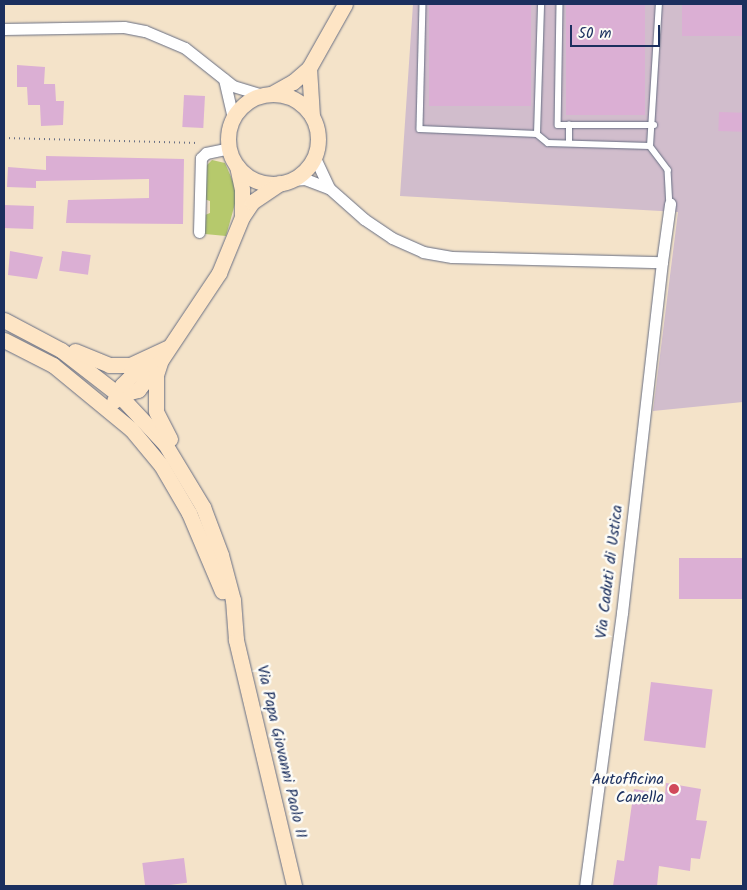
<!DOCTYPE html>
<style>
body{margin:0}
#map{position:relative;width:747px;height:890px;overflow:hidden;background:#f4e3c9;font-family:Kalam,sans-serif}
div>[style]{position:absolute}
.industrial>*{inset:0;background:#d1bdcc}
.green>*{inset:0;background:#b6c96c}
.building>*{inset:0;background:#dbafd4;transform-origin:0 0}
.path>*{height:2px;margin-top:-1px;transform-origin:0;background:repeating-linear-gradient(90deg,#676e83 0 1px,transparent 0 5px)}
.roads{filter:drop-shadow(0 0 1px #676e83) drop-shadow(0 0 1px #676e83)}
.lane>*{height:5.5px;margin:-2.75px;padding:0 2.75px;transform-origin:2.75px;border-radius:2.75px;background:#fff}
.street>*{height:11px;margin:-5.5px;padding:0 5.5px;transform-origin:5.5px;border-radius:5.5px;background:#fff}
.secondary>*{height:15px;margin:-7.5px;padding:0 7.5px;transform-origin:7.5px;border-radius:7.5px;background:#fee5c5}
.secondary>.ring{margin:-7.5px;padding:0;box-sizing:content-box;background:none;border:15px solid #fee5c5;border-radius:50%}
.dots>*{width:14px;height:14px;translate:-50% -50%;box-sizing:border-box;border:2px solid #fdfcf7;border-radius:50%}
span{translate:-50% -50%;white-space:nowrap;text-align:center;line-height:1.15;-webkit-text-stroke:5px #fdfcf7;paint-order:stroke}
.street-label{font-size:16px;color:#1b2f5e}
.poi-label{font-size:16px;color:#1b2f5e}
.right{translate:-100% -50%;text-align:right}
.frame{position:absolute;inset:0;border:5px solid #1b2f5e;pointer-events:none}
.scale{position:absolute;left:570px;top:25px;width:90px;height:22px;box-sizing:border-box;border:2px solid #1b2f5e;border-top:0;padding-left:6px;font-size:15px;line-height:18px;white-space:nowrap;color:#1b2f5e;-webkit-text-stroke:4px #fdfcf7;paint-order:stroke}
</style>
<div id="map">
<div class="industrial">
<div style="clip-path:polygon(413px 4px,743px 4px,743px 402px,653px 411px,678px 212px,400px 196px)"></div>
</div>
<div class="green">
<div style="clip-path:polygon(212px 160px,225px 163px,238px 193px,226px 236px,205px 234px,205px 215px,210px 213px,210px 201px,204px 199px,206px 166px)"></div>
</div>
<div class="building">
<div style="left:429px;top:4px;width:102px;height:102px"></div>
<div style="left:566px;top:4px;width:79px;height:111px"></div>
<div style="left:682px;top:4px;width:61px;height:32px"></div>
<div style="clip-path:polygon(17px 65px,45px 67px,44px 84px,55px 84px,56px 101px,64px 101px,63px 125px,41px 126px,40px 105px,28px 105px,27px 87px,17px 87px)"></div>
<div style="left:184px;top:95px;width:21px;height:32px;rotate:3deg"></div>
<div style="left:719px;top:112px;width:24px;height:19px;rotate:2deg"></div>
<div style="clip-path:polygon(46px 156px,184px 159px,183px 224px,66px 223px,68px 200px,149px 198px,149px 179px,36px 181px,36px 188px,7px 187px,8px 167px,46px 170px)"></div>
<div style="left:4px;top:205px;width:30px;height:23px;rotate:2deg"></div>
<div style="clip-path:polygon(10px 251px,43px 257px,37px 279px,8px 275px)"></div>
<div style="left:62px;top:251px;width:29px;height:20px;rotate:8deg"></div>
<div style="left:743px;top:558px;width:41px;height:64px;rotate:90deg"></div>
<div style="left:651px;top:682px;width:62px;height:59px;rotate:7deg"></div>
<div style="clip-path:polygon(666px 783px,701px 789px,696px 820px,707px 821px,700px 859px,691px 858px,690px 871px,659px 866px,657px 886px,613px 886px,617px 860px,624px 861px,634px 789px,665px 794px)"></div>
<div style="left:184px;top:858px;width:25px;height:42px;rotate:83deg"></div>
</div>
<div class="path">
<div style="left:322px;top:123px;width:20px;rotate:81deg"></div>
<div style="left:4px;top:138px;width:195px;rotate:1.5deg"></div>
</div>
<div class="roads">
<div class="lane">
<div style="left:423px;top:4px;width:125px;rotate:91.4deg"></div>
<div style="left:420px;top:129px;width:117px;rotate:2.4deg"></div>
<div style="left:537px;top:134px;width:14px;rotate:39deg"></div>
<div style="left:548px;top:143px;width:102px;rotate:1.7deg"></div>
<div style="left:650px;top:146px;width:30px;rotate:53deg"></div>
<div style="left:668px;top:170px;width:34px;rotate:87deg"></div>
<div style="left:560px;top:4px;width:121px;rotate:90.9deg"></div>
<div style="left:558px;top:125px;width:96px"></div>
<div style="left:537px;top:134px;width:130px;rotate:-88.2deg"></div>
<div style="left:569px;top:143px;width:18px;rotate:-90deg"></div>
<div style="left:650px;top:146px;width:142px;rotate:-86.4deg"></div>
</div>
<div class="street">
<div style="left:4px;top:29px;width:120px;rotate:-1deg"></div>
<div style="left:124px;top:27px;width:21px;rotate:11deg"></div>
<div style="left:145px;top:31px;width:43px;rotate:23deg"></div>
<div style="left:185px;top:48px;width:61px;rotate:38.4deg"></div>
<div style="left:233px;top:86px;width:30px;rotate:17deg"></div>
<div style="left:224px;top:79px;width:40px;rotate:77deg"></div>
<div style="left:316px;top:150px;width:10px;rotate:90deg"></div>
<div style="left:316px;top:160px;width:31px;rotate:65deg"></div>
<div style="left:329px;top:188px;width:47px;rotate:41.5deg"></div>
<div style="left:364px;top:219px;width:34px;rotate:34deg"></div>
<div style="left:392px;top:238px;width:34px;rotate:24deg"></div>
<div style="left:423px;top:252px;width:29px;rotate:10deg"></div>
<div style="left:452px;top:257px;width:210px;rotate:1.4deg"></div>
<div style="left:662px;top:262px;width:353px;rotate:96.5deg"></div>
<div style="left:622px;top:613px;width:275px;rotate:97.7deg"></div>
<div style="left:291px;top:180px;width:14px;rotate:-4deg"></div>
<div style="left:305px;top:179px;width:26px;rotate:21deg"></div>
<div style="left:199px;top:232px;width:74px;rotate:-88.5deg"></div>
<div style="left:201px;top:158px;width:7px;rotate:-45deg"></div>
<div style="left:206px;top:153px;width:24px;rotate:-12deg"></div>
<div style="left:662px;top:262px;width:59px;rotate:-82.1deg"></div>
</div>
<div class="secondary">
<div style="left:309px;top:68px;width:48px;rotate:86.4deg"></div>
<div style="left:271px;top:94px;width:25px;rotate:-29deg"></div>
<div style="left:293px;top:82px;width:21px;rotate:-41deg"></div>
<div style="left:309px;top:68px;width:73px;rotate:-60.6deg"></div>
<div class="ring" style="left:228px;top:94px;width:75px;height:75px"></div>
<div style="left:237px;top:166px;width:24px;rotate:78deg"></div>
<div style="left:242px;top:189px;width:26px;rotate:90deg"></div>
<div style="left:4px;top:320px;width:64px;rotate:27.8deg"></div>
<div style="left:61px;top:350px;width:73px;rotate:37.8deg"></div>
<div style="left:119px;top:395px;width:67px;rotate:46.8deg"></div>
<div style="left:165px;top:444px;width:74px;rotate:58.9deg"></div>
<div style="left:203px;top:507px;width:51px;rotate:69.4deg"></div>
<div style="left:221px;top:555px;width:47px;rotate:75.1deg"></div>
<div style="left:233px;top:600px;width:40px;rotate:85.7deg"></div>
<div style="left:236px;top:640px;width:253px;rotate:76.7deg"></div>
<div style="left:4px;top:340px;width:55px;rotate:27deg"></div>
<div style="left:53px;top:365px;width:101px;rotate:39.4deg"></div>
<div style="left:131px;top:429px;width:47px;rotate:50.2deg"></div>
<div style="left:161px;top:465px;width:56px;rotate:59.7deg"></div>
<div style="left:189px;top:513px;width:85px;rotate:67.1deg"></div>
<div style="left:75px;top:351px;width:37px;rotate:22deg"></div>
<div style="left:109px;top:365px;width:21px"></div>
<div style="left:130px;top:365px;width:41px;rotate:-24.7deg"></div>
<div style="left:119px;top:395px;width:20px;rotate:-15deg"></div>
<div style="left:138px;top:390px;width:31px;rotate:-52deg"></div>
<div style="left:114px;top:401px;width:18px;rotate:-63deg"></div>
<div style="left:122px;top:385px;width:34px;rotate:-45deg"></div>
<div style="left:170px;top:439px;width:31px;rotate:-117deg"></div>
<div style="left:156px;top:411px;width:36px;rotate:-90deg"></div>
<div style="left:156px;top:375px;width:16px;rotate:-72deg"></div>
<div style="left:161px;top:360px;width:105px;rotate:-56.3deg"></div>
<div style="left:219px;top:273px;width:61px;rotate:-67.7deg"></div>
<div style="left:242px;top:217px;width:18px;rotate:-56deg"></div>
<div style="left:252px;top:202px;width:34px;rotate:-34deg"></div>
</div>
</div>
<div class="dots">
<div style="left:674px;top:789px;background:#d1495b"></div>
</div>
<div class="street-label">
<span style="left:610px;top:572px;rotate:-83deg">Via Caduti di Ustica</span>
<span style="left:281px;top:752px;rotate:77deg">Via Papa Giovanni Paolo II</span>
</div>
<div class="poi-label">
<span class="right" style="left:664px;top:789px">Autofficina<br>Canella</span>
</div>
<div class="frame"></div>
<div class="scale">50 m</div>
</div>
